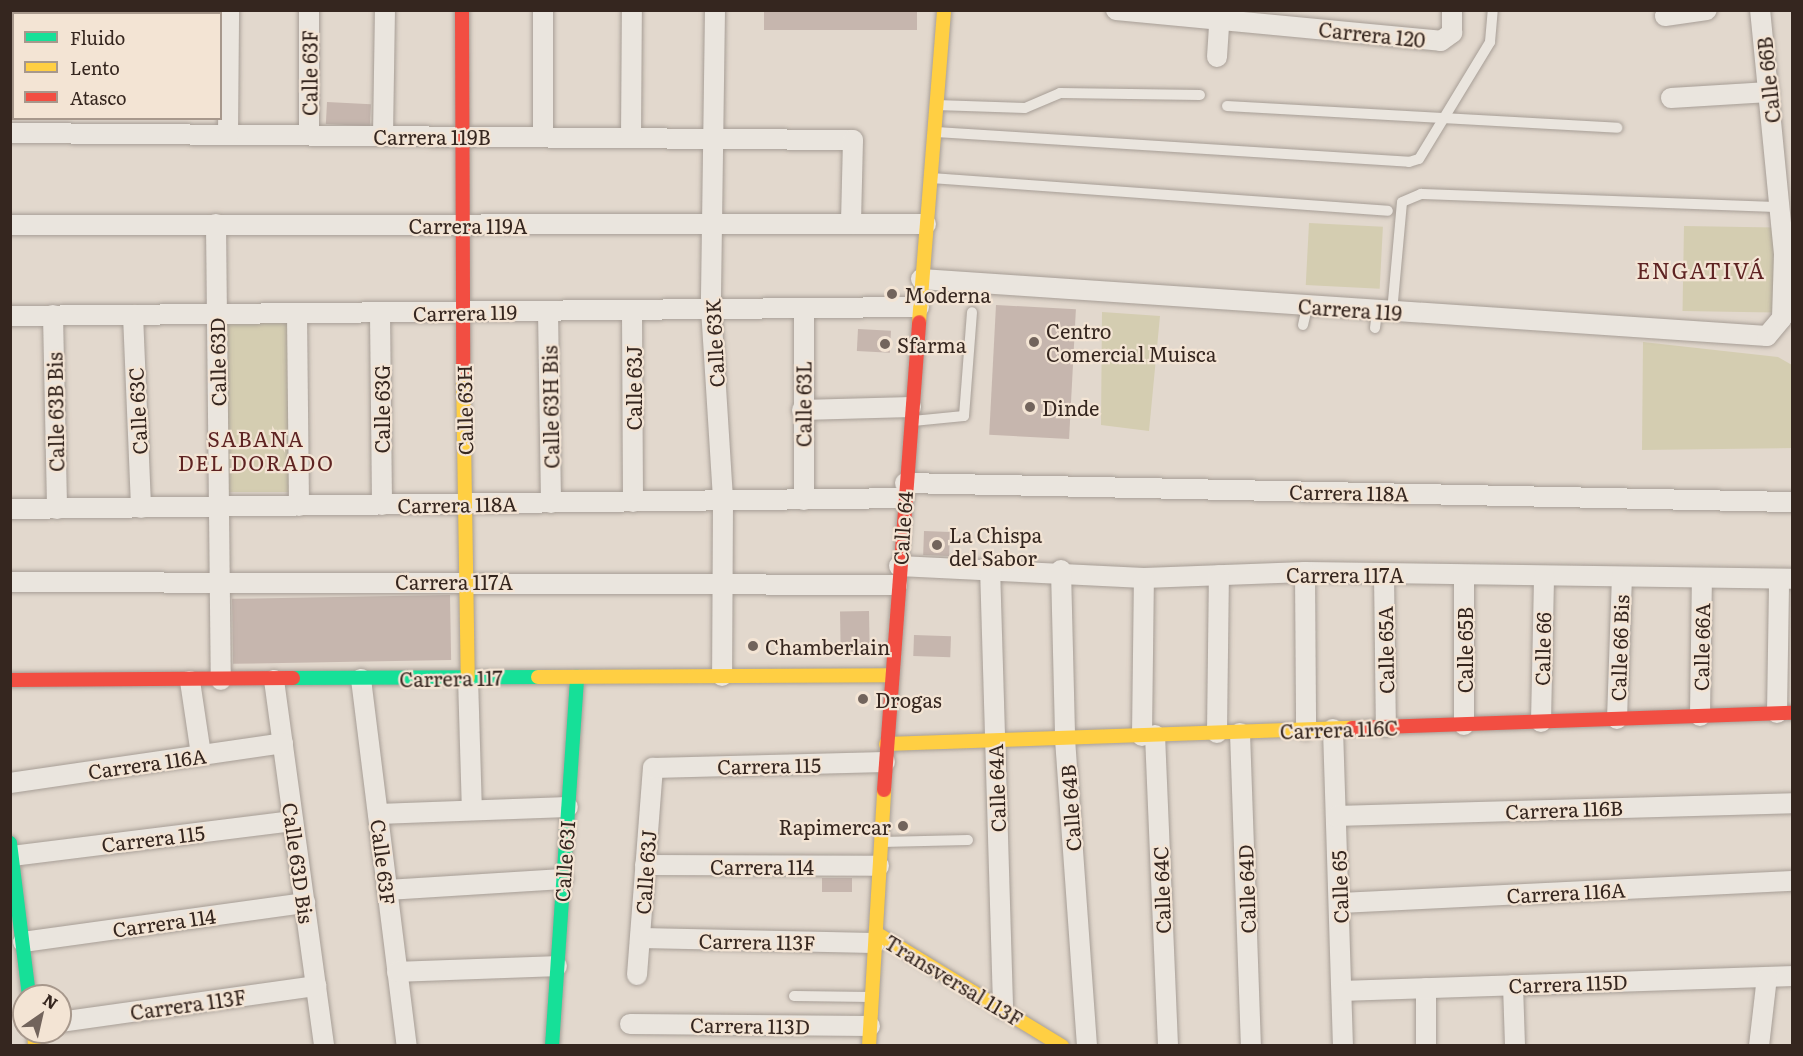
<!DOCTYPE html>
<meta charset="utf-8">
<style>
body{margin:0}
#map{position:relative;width:1803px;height:1056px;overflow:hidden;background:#e2d8cd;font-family:Literata,serif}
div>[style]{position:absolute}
.green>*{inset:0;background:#d4cdb1;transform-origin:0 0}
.building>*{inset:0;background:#c6b6ae;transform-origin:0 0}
.roads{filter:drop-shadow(0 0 2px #a79e96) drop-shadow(0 0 2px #a79e96)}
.lane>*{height:10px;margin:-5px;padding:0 5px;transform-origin:5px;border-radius:5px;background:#eae5de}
.street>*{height:20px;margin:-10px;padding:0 10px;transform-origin:10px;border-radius:10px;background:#eae5de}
.fast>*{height:14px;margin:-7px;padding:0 7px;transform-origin:7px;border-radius:7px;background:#16e098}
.slow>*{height:14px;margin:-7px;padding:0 7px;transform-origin:7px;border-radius:7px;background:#ffcf43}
.jam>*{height:14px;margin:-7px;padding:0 7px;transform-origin:7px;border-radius:7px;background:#f24e42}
.dots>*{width:16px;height:16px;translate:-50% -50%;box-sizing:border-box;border:3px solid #f3e4d4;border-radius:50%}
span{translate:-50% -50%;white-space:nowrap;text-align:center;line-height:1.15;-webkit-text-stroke:4.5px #f3e4d4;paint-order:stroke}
.street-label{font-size:20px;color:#35261f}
.poi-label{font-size:20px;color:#35261f}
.left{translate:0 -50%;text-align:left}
.right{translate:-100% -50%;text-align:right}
.neighbourhood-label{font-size:21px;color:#5e2322;letter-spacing:1.5px}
.quarter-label{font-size:22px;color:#5e2322;letter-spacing:1.5px}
.frame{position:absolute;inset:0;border:12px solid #35261f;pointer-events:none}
.legend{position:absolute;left:12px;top:12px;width:210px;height:108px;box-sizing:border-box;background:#f3e4d4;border:2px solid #a7988c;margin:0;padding:8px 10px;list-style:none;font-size:18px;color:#35261f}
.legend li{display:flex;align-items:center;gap:12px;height:30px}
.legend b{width:30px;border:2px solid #a7988c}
.north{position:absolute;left:12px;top:984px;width:60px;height:60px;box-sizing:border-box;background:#f3e4d4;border:2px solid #a7988c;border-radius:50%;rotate:34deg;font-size:16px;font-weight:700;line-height:24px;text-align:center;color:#35261f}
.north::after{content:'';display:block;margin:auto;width:21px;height:27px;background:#72645c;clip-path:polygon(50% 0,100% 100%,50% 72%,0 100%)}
</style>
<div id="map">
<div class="green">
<div style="left:1309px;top:223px;width:74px;height:62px;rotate:3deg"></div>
<div style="left:1684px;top:226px;width:91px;height:85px;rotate:1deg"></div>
<div style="clip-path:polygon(1102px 312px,1160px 316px,1149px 431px,1101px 425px)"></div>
<div style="left:222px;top:319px;width:71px;height:173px"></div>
<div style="clip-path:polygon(1643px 342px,1778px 357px,1792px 365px,1792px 448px,1642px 450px)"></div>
</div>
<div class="building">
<div style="left:764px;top:10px;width:153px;height:20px"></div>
<div style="left:327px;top:102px;width:44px;height:22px;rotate:3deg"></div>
<div style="left:996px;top:305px;width:80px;height:130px;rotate:3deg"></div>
<div style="left:858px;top:329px;width:33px;height:22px;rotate:3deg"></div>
<div style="left:924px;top:531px;width:26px;height:24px;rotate:2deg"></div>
<div style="left:450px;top:595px;width:65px;height:218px;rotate:89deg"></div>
<div style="left:869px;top:611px;width:45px;height:29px;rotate:89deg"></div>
<div style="left:914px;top:635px;width:37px;height:21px;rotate:2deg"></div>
<div style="left:822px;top:878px;width:30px;height:14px"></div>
</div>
<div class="roads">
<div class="lane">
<div style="left:936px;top:105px;width:89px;rotate:1.9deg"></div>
<div style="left:1025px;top:108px;width:38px;rotate:-23deg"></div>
<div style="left:1060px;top:93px;width:140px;rotate:0.8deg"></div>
<div style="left:1227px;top:106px;width:391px;rotate:3.2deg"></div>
<div style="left:936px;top:132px;width:474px;rotate:3.6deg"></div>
<div style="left:1409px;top:162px;width:10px;rotate:-17deg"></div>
<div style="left:1419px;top:159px;width:137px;rotate:-58.7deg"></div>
<div style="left:1490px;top:42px;width:32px;rotate:-85deg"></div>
<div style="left:931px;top:178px;width:458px;rotate:4.1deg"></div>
<div style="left:1392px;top:312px;width:110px;rotate:-84.8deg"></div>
<div style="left:1402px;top:202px;width:21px;rotate:-23deg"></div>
<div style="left:1421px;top:194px;width:350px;rotate:2.1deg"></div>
<div style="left:1303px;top:325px;width:18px;rotate:-77deg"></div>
<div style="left:1375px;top:328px;width:17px;rotate:-83deg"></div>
<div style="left:913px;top:421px;width:51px;rotate:-5.6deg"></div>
<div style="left:964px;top:416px;width:104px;rotate:-85.6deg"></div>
<div style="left:881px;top:842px;width:87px;rotate:-1.3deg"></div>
<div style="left:794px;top:996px;width:78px;rotate:0.7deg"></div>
</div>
<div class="street">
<div style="left:543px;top:10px;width:127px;rotate:90deg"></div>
<div style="left:715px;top:10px;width:298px;rotate:90.8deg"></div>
<div style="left:711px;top:308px;width:193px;rotate:86.4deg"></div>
<div style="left:723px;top:501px;width:175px;rotate:90.3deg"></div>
<div style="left:1116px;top:10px;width:326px;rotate:5.4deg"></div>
<div style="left:1441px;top:41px;width:14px;rotate:-36deg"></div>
<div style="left:1452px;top:33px;width:23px;rotate:-90deg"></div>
<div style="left:68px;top:14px;width:4px;rotate:-90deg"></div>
<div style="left:149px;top:14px;width:4px;rotate:-90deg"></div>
<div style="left:1665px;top:16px;width:42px;rotate:-8.1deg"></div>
<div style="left:1217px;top:57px;width:47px;rotate:-86.3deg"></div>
<div style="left:1671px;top:98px;width:98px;rotate:-3.5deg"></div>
<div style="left:10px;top:133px;width:843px;rotate:0.48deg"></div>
<div style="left:853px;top:140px;width:84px;rotate:91.4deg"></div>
<div style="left:228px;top:135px;width:125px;rotate:-89.5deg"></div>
<div style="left:309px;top:135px;width:125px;rotate:-90deg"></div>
<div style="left:383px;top:136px;width:126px;rotate:-89.1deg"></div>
<div style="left:631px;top:138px;width:128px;rotate:-89.6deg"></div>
<div style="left:216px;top:224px;width:456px;rotate:89.4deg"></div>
<div style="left:10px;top:225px;width:916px;rotate:-0.06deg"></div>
<div style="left:921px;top:279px;width:848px;rotate:3.85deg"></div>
<div style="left:1767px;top:336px;width:23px;rotate:-50deg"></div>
<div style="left:1782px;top:318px;width:64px;rotate:-88.2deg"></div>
<div style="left:1784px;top:254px;width:245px;rotate:-95.6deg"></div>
<div style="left:804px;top:309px;width:191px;rotate:90deg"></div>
<div style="left:632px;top:310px;width:192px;rotate:89.7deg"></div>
<div style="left:548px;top:311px;width:192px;rotate:89.1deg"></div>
<div style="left:297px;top:313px;width:193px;rotate:89.4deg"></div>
<div style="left:380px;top:313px;width:192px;rotate:89.4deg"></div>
<div style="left:53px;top:315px;width:194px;rotate:88.8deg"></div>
<div style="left:133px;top:315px;width:193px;rotate:87.6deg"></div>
<div style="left:10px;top:316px;width:909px;rotate:-0.57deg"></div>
<div style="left:802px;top:410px;width:109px;rotate:-1.6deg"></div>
<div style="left:905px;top:483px;width:887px;rotate:1.23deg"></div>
<div style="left:10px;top:509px;width:894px;rotate:-0.7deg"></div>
<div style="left:899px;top:566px;width:245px;rotate:2.8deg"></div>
<div style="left:1144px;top:578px;width:161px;rotate:-2.1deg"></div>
<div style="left:1305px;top:572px;width:487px;rotate:0.8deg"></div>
<div style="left:990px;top:567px;width:442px;rotate:88.3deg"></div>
<div style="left:1061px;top:570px;width:169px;rotate:88.6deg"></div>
<div style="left:1065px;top:739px;width:308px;rotate:85.9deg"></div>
<div style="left:1305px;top:572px;width:158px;rotate:89.6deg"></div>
<div style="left:1384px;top:573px;width:154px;rotate:89.3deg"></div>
<div style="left:1464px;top:575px;width:150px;rotate:90deg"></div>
<div style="left:10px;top:582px;width:887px;rotate:0.19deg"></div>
<div style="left:468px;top:678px;width:132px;rotate:88.3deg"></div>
<div style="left:361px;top:679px;width:370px;rotate:82.9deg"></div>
<div style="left:274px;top:680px;width:369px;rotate:82.2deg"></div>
<div style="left:190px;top:681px;width:75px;rotate:81.5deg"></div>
<div style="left:1777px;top:713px;width:134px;rotate:-89.1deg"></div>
<div style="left:1700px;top:716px;width:138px;rotate:-89.2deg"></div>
<div style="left:1617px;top:719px;width:142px;rotate:-88deg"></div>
<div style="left:1541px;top:722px;width:146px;rotate:-88.8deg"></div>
<div style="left:1333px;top:729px;width:317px;rotate:88.2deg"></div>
<div style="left:1217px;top:733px;width:158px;rotate:-89.3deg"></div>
<div style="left:1240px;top:733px;width:313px;rotate:88deg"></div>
<div style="left:1155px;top:735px;width:311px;rotate:87.6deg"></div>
<div style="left:1142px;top:736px;width:158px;rotate:-89.3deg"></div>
<div style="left:10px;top:783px;width:276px;rotate:-8.3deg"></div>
<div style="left:378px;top:814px;width:190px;rotate:-2.1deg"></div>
<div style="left:1336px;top:816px;width:456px;rotate:-1.6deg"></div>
<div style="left:12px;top:856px;width:283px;rotate:-7.1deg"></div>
<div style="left:645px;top:865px;width:234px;rotate:0.2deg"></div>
<div style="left:387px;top:890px;width:176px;rotate:-3.6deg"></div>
<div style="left:1340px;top:903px;width:453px;rotate:-2.8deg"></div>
<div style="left:640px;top:938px;width:235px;rotate:1.2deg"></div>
<div style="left:23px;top:942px;width:285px;rotate:-7.9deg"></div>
<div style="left:397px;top:972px;width:160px;rotate:-2.1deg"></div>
<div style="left:637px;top:975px;width:208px;rotate:-85.6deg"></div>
<div style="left:653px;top:768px;width:232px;rotate:-1.5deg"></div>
<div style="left:1513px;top:985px;width:61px;rotate:88.1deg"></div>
<div style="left:1426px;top:988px;width:58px;rotate:90deg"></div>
<div style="left:1343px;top:991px;width:449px;rotate:-1.9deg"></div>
<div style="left:60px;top:1022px;width:259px;rotate:-8deg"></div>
<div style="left:630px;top:1024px;width:240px;rotate:0.5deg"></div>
<div style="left:1759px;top:1046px;width:69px;rotate:-83.4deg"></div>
</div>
<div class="fast">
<div style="left:293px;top:678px;width:245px;rotate:-0.2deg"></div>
<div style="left:10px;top:843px;width:154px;rotate:82.9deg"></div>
<div style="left:552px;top:1046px;width:370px;rotate:-86.1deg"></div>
</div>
<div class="slow">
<div style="left:919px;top:322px;width:313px;rotate:-85.4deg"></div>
<div style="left:463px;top:374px;width:304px;rotate:89.1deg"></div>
<div style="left:538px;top:677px;width:353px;rotate:-0.3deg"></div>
<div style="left:886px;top:744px;width:466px;rotate:-2deg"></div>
<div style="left:876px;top:933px;width:218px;rotate:31.3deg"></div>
<div style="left:34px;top:1032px;width:14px;rotate:86deg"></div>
<div style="left:869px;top:1046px;width:256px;rotate:-86.6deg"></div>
</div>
<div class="jam">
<div style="left:462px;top:10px;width:364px;rotate:89.8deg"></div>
<div style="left:10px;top:680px;width:283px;rotate:-0.4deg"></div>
<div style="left:1352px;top:728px;width:440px;rotate:-2deg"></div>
<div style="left:884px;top:790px;width:469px;rotate:-85.7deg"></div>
</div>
</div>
<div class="dots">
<div style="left:892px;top:294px;background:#72645c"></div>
<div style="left:1034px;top:342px;background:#72645c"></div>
<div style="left:885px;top:344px;background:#72645c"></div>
<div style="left:1030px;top:407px;background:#72645c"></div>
<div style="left:937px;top:545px;background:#72645c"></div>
<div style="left:753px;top:646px;background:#72645c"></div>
<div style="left:863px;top:699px;background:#72645c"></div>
<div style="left:903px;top:826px;background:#72645c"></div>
</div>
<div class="street-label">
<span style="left:1372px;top:34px;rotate:6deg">Carrera 120</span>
<span style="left:309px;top:73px;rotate:-90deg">Calle 63F</span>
<span style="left:1768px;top:80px;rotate:-96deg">Calle 66B</span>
<span style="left:432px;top:136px">Carrera 119B</span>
<span style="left:468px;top:225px">Carrera 119A</span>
<span style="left:1350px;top:309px;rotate:4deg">Carrera 119</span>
<span style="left:465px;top:312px;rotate:-1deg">Carrera 119</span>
<span style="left:714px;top:343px;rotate:-93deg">Calle 63K</span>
<span style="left:217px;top:362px;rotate:-91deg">Calle 63D</span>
<span style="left:633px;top:388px;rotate:-90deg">Calle 63J</span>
<span style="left:803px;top:404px;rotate:-90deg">Calle 63L</span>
<span style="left:550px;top:407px;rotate:-91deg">Calle 63H Bis</span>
<span style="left:381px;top:409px;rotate:-90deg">Calle 63G</span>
<span style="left:464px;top:410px;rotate:-91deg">Calle 63H</span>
<span style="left:137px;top:411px;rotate:-93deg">Calle 63C</span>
<span style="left:55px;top:412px;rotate:-91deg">Calle 63B Bis</span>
<span style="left:1349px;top:492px;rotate:1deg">Carrera 118A</span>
<span style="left:457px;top:504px;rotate:-1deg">Carrera 118A</span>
<span style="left:902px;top:528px;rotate:-86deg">Calle 64</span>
<span style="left:1345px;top:574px">Carrera 117A</span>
<span style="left:454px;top:581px">Carrera 117A</span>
<span style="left:1701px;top:647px;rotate:-89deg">Calle 66A</span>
<span style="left:1619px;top:648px;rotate:-88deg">Calle 66 Bis</span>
<span style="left:1542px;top:649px;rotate:-89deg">Calle 66</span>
<span style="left:1385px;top:650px;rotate:-91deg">Calle 65A</span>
<span style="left:1464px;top:650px;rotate:-90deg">Calle 65B</span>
<span style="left:451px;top:678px;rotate:-1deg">Carrera 117</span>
<span style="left:1339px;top:729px;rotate:-2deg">Carrera 116C</span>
<span style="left:147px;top:763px;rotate:-8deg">Carrera 116A</span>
<span style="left:769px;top:765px;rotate:-1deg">Carrera 115</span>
<span style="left:996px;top:788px;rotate:-92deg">Calle 64A</span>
<span style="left:1070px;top:808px;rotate:-94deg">Calle 64B</span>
<span style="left:1564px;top:809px;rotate:-2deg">Carrera 116B</span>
<span style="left:153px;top:838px;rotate:-7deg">Carrera 115</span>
<span style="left:564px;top:861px;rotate:-86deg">Calle 63I</span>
<span style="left:384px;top:862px;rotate:83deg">Calle 63F</span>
<span style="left:299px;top:863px;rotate:82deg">Calle 63D Bis</span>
<span style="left:762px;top:866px">Carrera 114</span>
<span style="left:645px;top:872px;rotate:-86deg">Calle 63J</span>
<span style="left:1339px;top:887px;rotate:-92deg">Calle 65</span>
<span style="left:1246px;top:889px;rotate:-92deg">Calle 64D</span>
<span style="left:1161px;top:890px;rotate:-92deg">Calle 64C</span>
<span style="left:1566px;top:892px;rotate:-3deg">Carrera 116A</span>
<span style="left:164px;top:922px;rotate:-8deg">Carrera 114</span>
<span style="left:757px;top:941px;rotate:1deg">Carrera 113F</span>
<span style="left:954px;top:980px;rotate:31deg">Transversal 113F</span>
<span style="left:1568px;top:983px;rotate:-2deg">Carrera 115D</span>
<span style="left:188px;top:1004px;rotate:-8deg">Carrera 113F</span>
<span style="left:750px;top:1025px;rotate:1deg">Carrera 113D</span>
</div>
<div class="poi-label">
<span class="left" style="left:904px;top:294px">Moderna</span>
<span class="left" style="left:1046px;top:342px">Centro<br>Comercial Muisca</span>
<span class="left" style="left:897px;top:344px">Sfarma</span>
<span class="left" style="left:1042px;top:407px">Dinde</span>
<span class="left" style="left:949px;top:546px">La Chispa<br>del Sabor</span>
<span class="left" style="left:765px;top:646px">Chamberlain</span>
<span class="left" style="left:875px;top:699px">Drogas</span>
<span class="right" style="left:891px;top:826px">Rapimercar</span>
</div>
<div class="neighbourhood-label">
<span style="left:256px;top:450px">SABANA<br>DEL DORADO</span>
</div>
<div class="quarter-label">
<span style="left:1701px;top:270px">ENGATIVÁ</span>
</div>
<div class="frame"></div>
<ul class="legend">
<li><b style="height:8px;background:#16e098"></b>Fluido</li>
<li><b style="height:8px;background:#ffcf43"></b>Lento</li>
<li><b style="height:8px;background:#f24e42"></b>Atasco</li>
</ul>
<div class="north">N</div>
</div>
